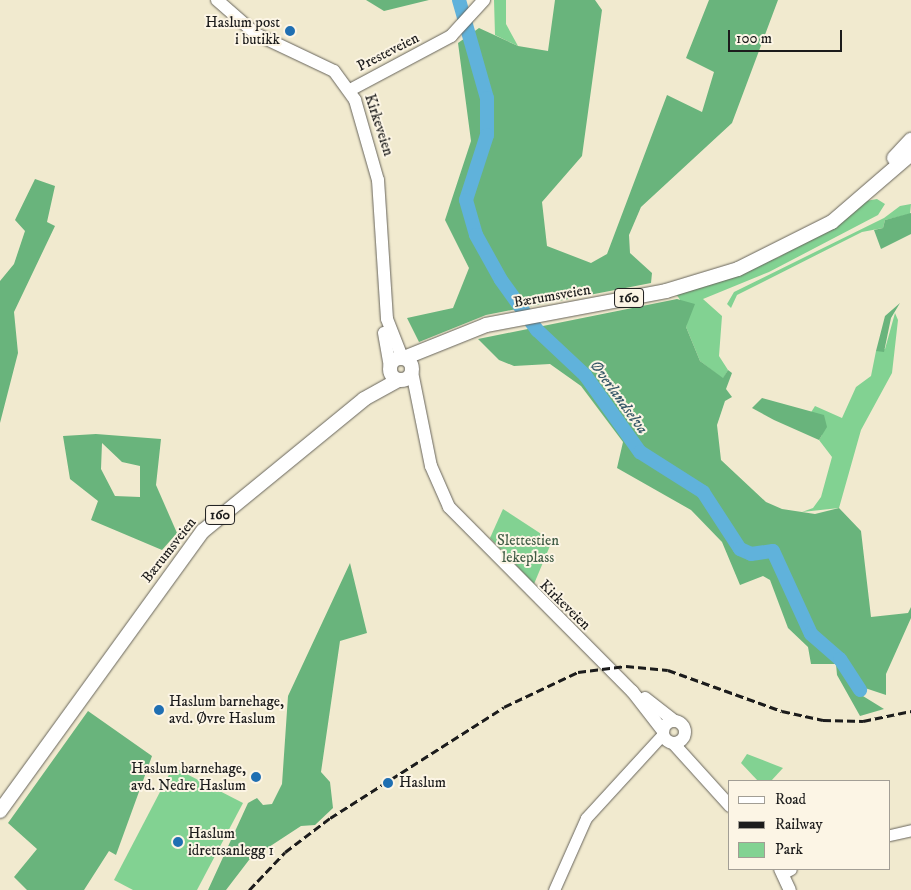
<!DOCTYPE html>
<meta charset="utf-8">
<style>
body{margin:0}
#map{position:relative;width:911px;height:890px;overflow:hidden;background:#f1eacf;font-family:"IM FELL DW Pica",serif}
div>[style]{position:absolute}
.green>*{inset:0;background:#82d292}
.forest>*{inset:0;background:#69b47c}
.river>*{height:14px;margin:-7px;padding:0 7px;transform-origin:7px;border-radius:7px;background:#60b2db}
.roads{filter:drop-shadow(0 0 1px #67645b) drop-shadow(0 0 1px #67645b)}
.tertiary>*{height:11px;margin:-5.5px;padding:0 5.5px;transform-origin:5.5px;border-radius:5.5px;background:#fff}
.secondary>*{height:12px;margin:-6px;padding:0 6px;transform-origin:6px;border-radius:6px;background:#fff}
.secondary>.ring{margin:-6px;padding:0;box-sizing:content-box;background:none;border:12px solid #fff;border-radius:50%}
.primary>*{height:14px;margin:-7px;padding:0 7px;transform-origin:7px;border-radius:7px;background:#fff}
.primary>.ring{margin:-7px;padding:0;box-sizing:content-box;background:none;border:14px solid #fff;border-radius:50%}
.rail>*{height:2.5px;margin-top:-1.25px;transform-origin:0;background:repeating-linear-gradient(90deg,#1c1c1c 0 8px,transparent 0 12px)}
.dots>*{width:14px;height:14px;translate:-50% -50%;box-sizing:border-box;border:2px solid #fcf5e5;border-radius:50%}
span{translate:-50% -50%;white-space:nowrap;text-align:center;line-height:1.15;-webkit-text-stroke:4px #fcf5e5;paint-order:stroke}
.shield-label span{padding:1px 4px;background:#fcf5e5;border:1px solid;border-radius:4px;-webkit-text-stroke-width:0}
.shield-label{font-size:14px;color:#1c1c1c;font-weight:700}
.poi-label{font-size:15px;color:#1c1c1c}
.right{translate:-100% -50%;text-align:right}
.left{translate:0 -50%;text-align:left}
.street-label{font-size:15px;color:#1c1c1c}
.park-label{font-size:15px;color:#405c45}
.water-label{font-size:16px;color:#375868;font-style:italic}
.legend{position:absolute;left:728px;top:780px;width:162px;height:90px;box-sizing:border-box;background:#fcf5e5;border:1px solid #a29e95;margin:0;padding:6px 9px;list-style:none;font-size:15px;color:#1c1c1c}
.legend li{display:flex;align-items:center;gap:10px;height:25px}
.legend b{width:25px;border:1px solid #a29e95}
.scale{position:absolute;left:728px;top:30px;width:114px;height:22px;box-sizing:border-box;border:2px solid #1c1c1c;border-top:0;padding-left:6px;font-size:15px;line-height:18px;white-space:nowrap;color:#1c1c1c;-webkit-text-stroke:4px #fcf5e5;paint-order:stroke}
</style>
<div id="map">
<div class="green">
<div style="clip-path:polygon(494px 0,506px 0,506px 24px,518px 46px,495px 35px)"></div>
<div style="clip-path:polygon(877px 199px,885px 204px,878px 215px,769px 272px,703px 299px,722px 316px,719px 356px,728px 370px,723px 379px,700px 361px,686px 327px,689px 303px,683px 304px,676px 294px,779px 257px,866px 201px)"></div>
<div style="clip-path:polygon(911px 204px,910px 214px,885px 220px,883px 228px,862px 232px,737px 295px,731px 308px,727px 304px,734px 292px,884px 218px,900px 206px)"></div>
<div style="clip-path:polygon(895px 313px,898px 320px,892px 373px,861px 430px,839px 508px,802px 512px,813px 508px,821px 497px,832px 457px,819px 440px,822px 435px,810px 414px,815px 406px,842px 418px,856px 387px,871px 376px,876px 351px,885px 349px)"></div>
<div style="clip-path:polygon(503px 509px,552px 541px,534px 584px,490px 538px)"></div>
<div style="clip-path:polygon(747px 754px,783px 768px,771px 781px,758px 781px,741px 763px)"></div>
<div style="clip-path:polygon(173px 767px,243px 803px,197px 890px,133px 890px,114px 880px)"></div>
</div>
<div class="forest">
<div style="clip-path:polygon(366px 0,429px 0,384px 11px)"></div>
<div style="clip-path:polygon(555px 0,595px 0,602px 10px,582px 156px,542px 202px,547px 246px,591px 263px,607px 254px,667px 95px,702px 112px,714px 72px,686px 58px,709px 0,778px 0,732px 123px,641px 207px,629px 235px,630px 253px,652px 273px,651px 283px,486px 315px,419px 342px,407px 318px,453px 308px,469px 268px,445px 220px,471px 141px,458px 43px,479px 28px,518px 46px,548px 51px)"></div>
<div style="clip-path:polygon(35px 179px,55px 186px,47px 222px,55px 226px,14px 312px,18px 353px,0 423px,0 281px,14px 264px,25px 231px,15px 220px)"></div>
<div style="clip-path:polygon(911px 213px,911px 234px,881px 249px,874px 230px,883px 228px,885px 220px)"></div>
<div style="clip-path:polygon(677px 299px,695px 304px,686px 327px,700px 361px,723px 378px,728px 370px,732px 373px,726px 389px,732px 397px,725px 401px,717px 425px,721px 460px,766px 502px,782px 509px,815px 514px,839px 508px,861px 531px,871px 617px,908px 613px,911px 607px,911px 618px,886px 674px,886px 695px,865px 688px,858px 693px,884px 709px,860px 716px,837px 675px,836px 664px,811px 664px,808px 647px,788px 628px,770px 580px,763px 576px,740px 585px,722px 542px,691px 510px,617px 468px,623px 442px,581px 386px,550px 364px,514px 366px,499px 360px,478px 339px)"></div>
<div style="clip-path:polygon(900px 303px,891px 318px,884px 352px,876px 351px,885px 316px)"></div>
<div style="clip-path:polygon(762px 398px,824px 415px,827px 427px,819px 440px,774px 420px,752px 408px)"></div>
<div style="clip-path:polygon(evenodd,96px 434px,161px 439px,156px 485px,177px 533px,162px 550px,91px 520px,98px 501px,70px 479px,63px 436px,96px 434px,102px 443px,122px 462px,140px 466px,140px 497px,115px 496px,101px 469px,102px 443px)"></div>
<div style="clip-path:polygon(350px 563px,367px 633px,340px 641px,321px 772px,330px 782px,333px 808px,315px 825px,301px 826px,249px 860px,226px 890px,208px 890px,248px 803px,257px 798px,263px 805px,272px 804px,282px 784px,288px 696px)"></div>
<div style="clip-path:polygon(88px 711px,152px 756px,116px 855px,109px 851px,84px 890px,27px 890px,14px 877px,37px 849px,8px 823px)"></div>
</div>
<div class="river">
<div style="left:459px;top:0;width:102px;rotate:74.1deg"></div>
<div style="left:487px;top:98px;width:37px;rotate:90deg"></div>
<div style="left:487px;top:135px;width:68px;rotate:107.9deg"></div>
<div style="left:466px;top:200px;width:36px;rotate:74deg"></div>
<div style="left:476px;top:235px;width:51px;rotate:60.9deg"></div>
<div style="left:501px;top:280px;width:62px;rotate:54.2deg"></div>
<div style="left:537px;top:330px;width:66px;rotate:43.2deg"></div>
<div style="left:585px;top:375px;width:95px;rotate:54.5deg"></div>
<div style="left:640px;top:452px;width:75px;rotate:32.4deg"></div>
<div style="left:703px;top:492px;width:68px;rotate:57deg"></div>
<div style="left:740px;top:549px;width:12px;rotate:24deg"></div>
<div style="left:751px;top:554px;width:22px;rotate:-8deg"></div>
<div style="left:773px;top:551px;width:91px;rotate:65.4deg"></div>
<div style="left:811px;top:634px;width:38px;rotate:41deg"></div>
<div style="left:840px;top:659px;width:37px;rotate:57deg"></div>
</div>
<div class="roads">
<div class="tertiary">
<div style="left:890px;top:835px;width:22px;rotate:-13deg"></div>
<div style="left:782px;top:874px;width:10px;rotate:-29deg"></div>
<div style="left:554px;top:890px;width:79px;rotate:-66deg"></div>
<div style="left:586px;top:818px;width:114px;rotate:-47.5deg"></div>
</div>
<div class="secondary">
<div style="left:217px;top:0;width:52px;rotate:41.1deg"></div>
<div style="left:256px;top:34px;width:86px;rotate:25.4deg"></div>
<div style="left:334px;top:71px;width:36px;rotate:54deg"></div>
<div style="left:355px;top:100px;width:83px;rotate:74deg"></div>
<div style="left:378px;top:180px;width:139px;rotate:86.3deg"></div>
<div style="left:387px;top:319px;width:41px;rotate:68.5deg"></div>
<div style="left:350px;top:90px;width:115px;rotate:-28.1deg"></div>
<div style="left:451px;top:36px;width:49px;rotate:-47.5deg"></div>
<div style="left:384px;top:333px;width:34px;rotate:80deg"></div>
<div style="left:412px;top:372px;width:96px;rotate:78.6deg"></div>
<div style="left:431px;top:466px;width:45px;rotate:66.3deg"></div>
<div style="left:449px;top:507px;width:260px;rotate:45.2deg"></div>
<div style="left:632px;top:691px;width:51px;rotate:52.2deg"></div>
<div style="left:645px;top:698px;width:37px;rotate:38deg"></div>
<div class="ring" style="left:663px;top:721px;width:10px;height:10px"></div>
<div style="left:673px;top:743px;width:85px;rotate:47.9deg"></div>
<div style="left:780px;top:869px;width:23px;rotate:65deg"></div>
</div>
<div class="primary">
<div style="left:894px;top:158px;width:25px;rotate:-47deg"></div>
<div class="ring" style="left:390px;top:358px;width:8px;height:8px"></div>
<div style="left:404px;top:358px;width:88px;rotate:-21.9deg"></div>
<div style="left:486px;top:325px;width:183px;rotate:-10.7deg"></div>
<div style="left:666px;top:291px;width:75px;rotate:-17deg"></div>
<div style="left:738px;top:269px;width:105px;rotate:-26.6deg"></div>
<div style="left:832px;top:222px;width:104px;rotate:-40.7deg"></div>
<div style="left:0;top:811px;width:346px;rotate:-54.1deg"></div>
<div style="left:203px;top:531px;width:208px;rotate:-39.3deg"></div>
<div style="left:364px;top:399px;width:39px;rotate:-29deg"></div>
</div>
</div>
<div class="rail">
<div style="left:249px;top:890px;width:52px;rotate:-46.5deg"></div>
<div style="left:285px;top:852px;width:56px;rotate:-37.1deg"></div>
<div style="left:330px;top:818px;width:206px;rotate:-32.5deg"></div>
<div style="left:504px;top:707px;width:82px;rotate:-25.3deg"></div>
<div style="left:578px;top:672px;width:48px;rotate:-7.1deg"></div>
<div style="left:626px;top:666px;width:42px;rotate:5.4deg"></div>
<div style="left:668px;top:670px;width:121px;rotate:19.8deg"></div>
<div style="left:782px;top:711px;width:42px;rotate:12.4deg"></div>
<div style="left:823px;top:720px;width:40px;rotate:1.4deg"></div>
<div style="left:863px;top:721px;width:49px;rotate:-11.8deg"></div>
</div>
<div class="dots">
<div style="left:290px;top:31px;background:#1f6fb2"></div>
<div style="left:159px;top:710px;background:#1f6fb2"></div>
<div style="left:256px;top:777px;background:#1f6fb2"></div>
<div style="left:388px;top:783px;background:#1f6fb2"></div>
<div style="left:178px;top:842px;background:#1f6fb2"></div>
</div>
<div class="shield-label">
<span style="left:629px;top:298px">160</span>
<span style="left:220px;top:515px">160</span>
</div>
<div class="poi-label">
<span class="right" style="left:280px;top:31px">Haslum post<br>i butikk</span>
<span class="left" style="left:169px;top:710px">Haslum barnehage,<br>avd. Øvre Haslum</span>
<span class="right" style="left:246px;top:777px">Haslum barnehage,<br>avd. Nedre Haslum</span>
<span class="left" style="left:399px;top:783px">Haslum</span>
<span class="left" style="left:188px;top:842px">Haslum<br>idrettsanlegg 1</span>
</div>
<div class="street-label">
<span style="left:388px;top:52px;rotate:-27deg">Presteveien</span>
<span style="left:379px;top:125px;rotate:72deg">Kirkeveien</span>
<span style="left:552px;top:296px;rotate:-10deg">Bærumsveien</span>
<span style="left:169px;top:550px;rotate:-52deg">Bærumsveien</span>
<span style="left:565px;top:605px;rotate:44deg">Kirkeveien</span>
</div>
<div class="park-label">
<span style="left:528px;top:549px">Slettestien<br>lekeplass</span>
</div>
<div class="water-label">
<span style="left:619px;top:397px;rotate:54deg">Øverlandselva</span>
</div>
<ul class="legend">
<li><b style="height:6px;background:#fff"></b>Road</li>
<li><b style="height:6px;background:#1c1c1c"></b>Railway</li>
<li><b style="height:14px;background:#82d292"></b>Park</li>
</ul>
<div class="scale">100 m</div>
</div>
